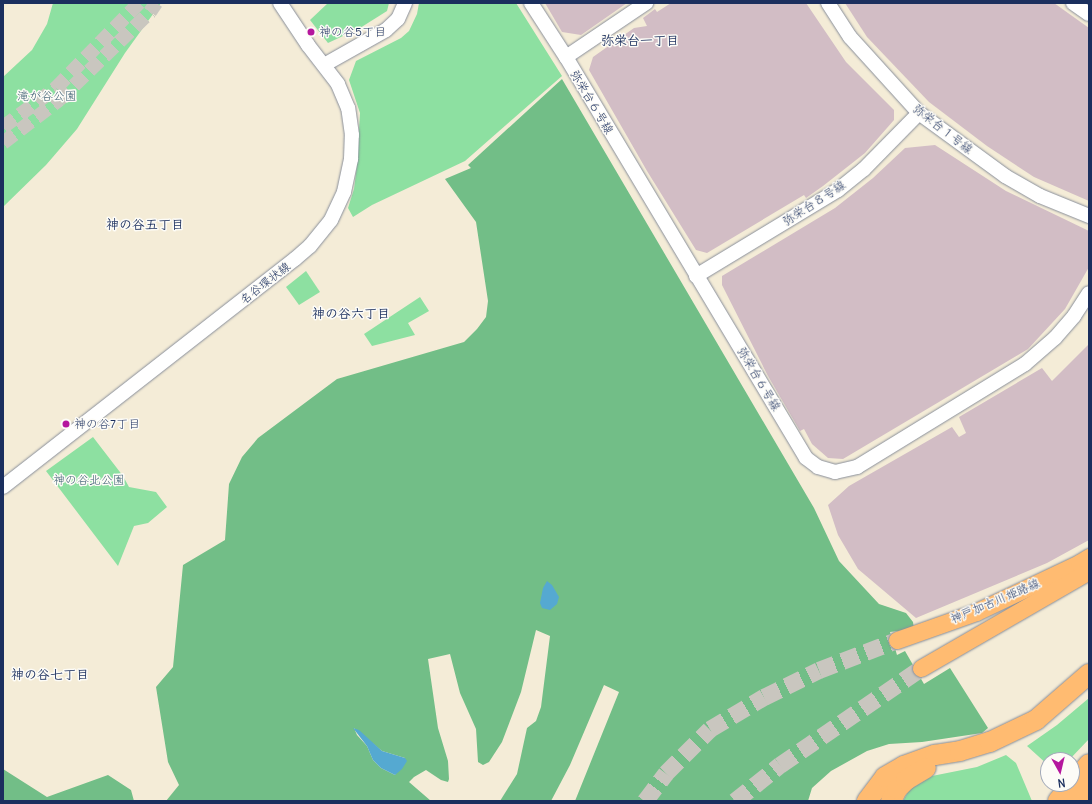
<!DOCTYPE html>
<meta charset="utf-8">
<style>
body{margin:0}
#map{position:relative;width:1092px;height:804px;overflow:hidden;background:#f4ecd7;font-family:Delius,"Klee One",sans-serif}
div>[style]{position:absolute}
.industrial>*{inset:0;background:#d2bdc5}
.green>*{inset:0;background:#8de0a1}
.forest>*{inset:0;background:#72be87}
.water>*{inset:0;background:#55a9d1}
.minor-tunnel>*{height:14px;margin-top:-7px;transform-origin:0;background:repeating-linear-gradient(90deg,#c9c6bf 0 14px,transparent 0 21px)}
.major-tunnel>*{height:17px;margin-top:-8.5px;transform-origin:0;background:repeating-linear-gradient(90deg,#c9c6bf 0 17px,transparent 0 25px)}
.roads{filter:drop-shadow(0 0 1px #888e9a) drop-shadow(0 0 1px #888e9a)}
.minor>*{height:14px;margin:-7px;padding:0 7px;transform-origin:7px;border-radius:7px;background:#fff}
.major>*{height:17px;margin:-8.5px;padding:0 8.5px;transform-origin:8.5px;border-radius:8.5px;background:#ffbb71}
.highway>*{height:20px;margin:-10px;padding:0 10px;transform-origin:10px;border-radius:10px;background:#ffbb71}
.dots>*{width:11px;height:11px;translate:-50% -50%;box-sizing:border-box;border:2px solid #fdfcf7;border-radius:50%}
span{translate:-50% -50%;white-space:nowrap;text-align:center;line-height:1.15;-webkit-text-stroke:3px #fdfcf7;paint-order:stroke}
.poi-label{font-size:12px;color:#1b2f5e}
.left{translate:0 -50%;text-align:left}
.park-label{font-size:12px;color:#385b6f}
.street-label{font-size:12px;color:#1b2f5e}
.neighbourhood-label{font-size:13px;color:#1b2f5e;font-weight:700}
.frame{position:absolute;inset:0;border:4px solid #1b2f5e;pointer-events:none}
.north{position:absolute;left:1040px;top:752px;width:40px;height:40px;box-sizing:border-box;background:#fdfcf7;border:1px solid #a3aaba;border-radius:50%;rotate:172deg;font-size:11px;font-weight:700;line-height:16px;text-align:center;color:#1b2f5e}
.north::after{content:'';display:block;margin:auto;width:14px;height:18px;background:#b5179e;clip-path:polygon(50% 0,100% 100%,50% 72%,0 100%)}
</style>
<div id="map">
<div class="industrial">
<div style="clip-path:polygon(545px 3px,627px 3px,581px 35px,562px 32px)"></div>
<div style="clip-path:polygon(671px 3px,806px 3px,846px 62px,894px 110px,894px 120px,865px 153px,823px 186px,806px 198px,804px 195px,707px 253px,696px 250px,647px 171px,589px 70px,593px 57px,634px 28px,647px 26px,643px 18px,655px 9px,657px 12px)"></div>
<div style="clip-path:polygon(845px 3px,1054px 3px,1089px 28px,1089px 201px,1034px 177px,987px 146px,929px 102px,867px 37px)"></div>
<div style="clip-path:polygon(935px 145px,1006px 191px,1089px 231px,1089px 267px,1065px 309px,1028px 349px,843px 459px,828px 458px,812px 444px,804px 429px,800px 431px,768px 376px,722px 285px,722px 276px,835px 208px,873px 178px,905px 148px)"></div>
<div style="clip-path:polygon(1089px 344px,1089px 540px,1047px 563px,916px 618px,858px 569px,838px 535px,828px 505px,849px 486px,952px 427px,959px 437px,966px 433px,959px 417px,1042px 368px,1052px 381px)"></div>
</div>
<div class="green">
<div style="clip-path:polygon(53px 3px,161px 3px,125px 53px,77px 129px,46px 165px,3px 207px,3px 77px,32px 50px,47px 24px)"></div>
<div style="clip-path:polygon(328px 3px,389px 3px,387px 11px,360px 28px,328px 43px,310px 20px)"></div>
<div style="clip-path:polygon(419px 3px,516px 3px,562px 76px,465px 161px,372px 205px,353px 217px,348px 208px,354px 189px,357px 165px,360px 113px,349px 80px,356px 61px,401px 38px,409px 31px,417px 14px)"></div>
<div style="clip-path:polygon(306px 271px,320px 292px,299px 305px,286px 287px)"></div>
<div style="clip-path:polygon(420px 297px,429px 311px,408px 323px,415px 335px,372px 346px,364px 334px)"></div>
<div style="clip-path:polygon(93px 437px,123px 476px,129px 487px,156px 492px,167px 507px,148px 523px,134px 526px,118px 566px,46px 471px)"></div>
<div style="clip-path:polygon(1089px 698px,1089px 739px,1069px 760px,1048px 760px,1048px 765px,1027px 746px,1057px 725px)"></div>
<div style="clip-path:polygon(1006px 755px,1016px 763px,1032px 801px,903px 801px,909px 790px,932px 776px,977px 767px)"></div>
</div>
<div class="forest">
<div style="clip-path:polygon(evenodd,562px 79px,814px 508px,839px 561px,879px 604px,906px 613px,913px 622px,914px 629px,890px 632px,897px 655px,905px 651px,924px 684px,950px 668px,988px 728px,982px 733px,922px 742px,889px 744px,867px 751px,831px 771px,812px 788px,808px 801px,575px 801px,619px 692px,604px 685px,570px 765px,551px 801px,500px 801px,517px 774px,527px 728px,536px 721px,541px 707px,550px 636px,536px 630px,521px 692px,502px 742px,489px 762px,483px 765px,478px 762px,476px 729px,460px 693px,450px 654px,428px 659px,438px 728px,448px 761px,449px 779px,448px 782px,441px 780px,426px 770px,414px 777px,409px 782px,431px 801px,166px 801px,179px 785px,168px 762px,156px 687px,173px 667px,183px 565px,225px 540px,229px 484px,242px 457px,258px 438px,337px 379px,464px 342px,477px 329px,486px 317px,488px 301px,476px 222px,445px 179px,471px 168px,468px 165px,562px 79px,354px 728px,382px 751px,405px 758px,395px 775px,381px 768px,373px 760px,367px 746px,357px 735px,354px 728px)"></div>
<div style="clip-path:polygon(3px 769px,47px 797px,108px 775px,131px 790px,134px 801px,3px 801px)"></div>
</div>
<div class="water">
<div style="clip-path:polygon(547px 581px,552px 585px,559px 597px,557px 604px,550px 610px,542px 608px,540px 603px,543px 588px)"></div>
<div style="clip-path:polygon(353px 728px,359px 730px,382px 751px,405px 758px,407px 761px,402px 769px,395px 775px,381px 768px,373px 760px,367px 746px)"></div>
</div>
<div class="minor-tunnel">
<div style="left:3px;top:127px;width:66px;rotate:-36.3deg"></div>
<div style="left:56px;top:88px;width:119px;rotate:-45.7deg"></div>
<div style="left:3px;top:143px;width:71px;rotate:-37.5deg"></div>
<div style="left:59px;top:100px;width:127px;rotate:-44deg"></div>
<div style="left:150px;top:12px;width:11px;rotate:-56deg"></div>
</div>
<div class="major-tunnel">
<div style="left:645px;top:801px;width:35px;rotate:-53deg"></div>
<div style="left:666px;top:773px;width:62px;rotate:-45deg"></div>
<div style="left:710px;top:729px;width:63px;rotate:-30.7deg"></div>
<div style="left:764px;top:697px;width:61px;rotate:-26.1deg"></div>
<div style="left:819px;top:670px;width:84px;rotate:-21deg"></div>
<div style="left:735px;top:801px;width:58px;rotate:-38.7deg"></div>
<div style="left:780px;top:765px;width:171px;rotate:-34.5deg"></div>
</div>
<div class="roads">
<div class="minor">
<div style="left:531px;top:3px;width:64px;rotate:57.1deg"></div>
<div style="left:566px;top:57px;width:467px;rotate:59.1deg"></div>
<div style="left:806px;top:458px;width:15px;rotate:37deg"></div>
<div style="left:818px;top:467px;width:18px;rotate:16deg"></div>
<div style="left:835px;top:472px;width:23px;rotate:-13deg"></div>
<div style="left:857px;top:467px;width:197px;rotate:-31.5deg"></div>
<div style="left:1025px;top:364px;width:40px;rotate:-41deg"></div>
<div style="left:1055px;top:338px;width:29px;rotate:-49deg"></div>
<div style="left:1074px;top:316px;width:27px;rotate:-57deg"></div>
<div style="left:828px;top:3px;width:40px;rotate:57.1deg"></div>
<div style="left:850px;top:37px;width:103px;rotate:47.8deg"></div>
<div style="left:919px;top:113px;width:107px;rotate:36.2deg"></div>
<div style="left:1005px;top:176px;width:40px;rotate:29.7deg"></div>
<div style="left:1040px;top:196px;width:53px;rotate:22.2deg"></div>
<div style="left:1073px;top:3px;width:19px;rotate:35deg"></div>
<div style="left:566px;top:57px;width:97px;rotate:-34deg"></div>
<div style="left:324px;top:65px;width:71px;rotate:-29.4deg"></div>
<div style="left:386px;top:30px;width:16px;rotate:-43deg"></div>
<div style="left:398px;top:19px;width:17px;rotate:-66deg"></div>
<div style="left:696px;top:276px;width:166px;rotate:-31.2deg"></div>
<div style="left:838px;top:190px;width:33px;rotate:-39deg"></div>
<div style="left:864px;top:169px;width:78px;rotate:-45.5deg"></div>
<div style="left:3px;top:487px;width:370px;rotate:-38deg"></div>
<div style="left:295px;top:259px;width:20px;rotate:-41deg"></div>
<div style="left:310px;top:246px;width:33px;rotate:-51deg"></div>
<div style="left:331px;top:220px;width:31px;rotate:-65deg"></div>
<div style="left:344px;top:192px;width:34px;rotate:-78deg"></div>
<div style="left:351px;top:159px;width:24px;rotate:-88deg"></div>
<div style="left:352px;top:135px;width:27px;rotate:-98deg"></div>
<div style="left:348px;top:108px;width:26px;rotate:-113deg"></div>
<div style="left:338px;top:84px;width:49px;rotate:-127.6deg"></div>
<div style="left:308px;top:45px;width:50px;rotate:-123.7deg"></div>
</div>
<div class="major">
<div style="left:897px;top:640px;width:84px;rotate:-19.5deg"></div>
<div style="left:976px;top:612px;width:114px;rotate:-25.4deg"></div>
<div style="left:1079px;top:563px;width:12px;rotate:-31deg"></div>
<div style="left:921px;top:668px;width:194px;rotate:-30deg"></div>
</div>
<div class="highway">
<div style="left:867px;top:801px;width:30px;rotate:-53deg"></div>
<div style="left:885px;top:777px;width:22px;rotate:-30deg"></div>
<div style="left:904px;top:766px;width:33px;rotate:-20deg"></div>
<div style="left:935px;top:755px;width:25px;rotate:-9deg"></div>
<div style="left:960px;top:751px;width:31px;rotate:-17deg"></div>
<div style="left:990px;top:742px;width:51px;rotate:-25.6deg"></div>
<div style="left:1036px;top:720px;width:70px;rotate:-41deg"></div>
<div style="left:891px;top:801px;width:13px;rotate:-63deg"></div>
<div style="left:897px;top:789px;width:13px;rotate:-45deg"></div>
<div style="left:906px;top:780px;width:23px;rotate:-31deg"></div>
<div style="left:1058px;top:801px;width:48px;rotate:-50deg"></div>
<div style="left:1077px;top:801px;width:18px;rotate:-47deg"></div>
</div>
</div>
<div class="dots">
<div style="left:311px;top:32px;background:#b5179e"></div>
<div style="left:66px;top:424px;background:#b5179e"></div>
</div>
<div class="poi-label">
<span class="left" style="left:319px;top:32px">神の谷5丁目</span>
<span class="left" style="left:74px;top:424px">神の谷7丁目</span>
</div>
<div class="park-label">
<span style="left:47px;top:96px">滝が谷公園</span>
<span style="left:89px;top:480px">神の谷北公園</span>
</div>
<div class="street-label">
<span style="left:592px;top:102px;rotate:59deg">弥栄台６号線</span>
<span style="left:943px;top:129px;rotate:38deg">弥栄台１号線</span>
<span style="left:814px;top:203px;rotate:-33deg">弥栄台８号線</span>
<span style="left:265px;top:283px;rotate:-38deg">名谷環状線</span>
<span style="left:759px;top:379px;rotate:59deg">弥栄台６号線</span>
<span style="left:995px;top:601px;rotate:-23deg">神戸加古川姫路線</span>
</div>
<div class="neighbourhood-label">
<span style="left:640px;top:41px">弥栄台一丁目</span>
<span style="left:145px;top:225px">神の谷五丁目</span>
<span style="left:351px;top:314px">神の谷六丁目</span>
<span style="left:50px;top:675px">神の谷七丁目</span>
</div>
<div class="frame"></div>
<div class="north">N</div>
</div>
